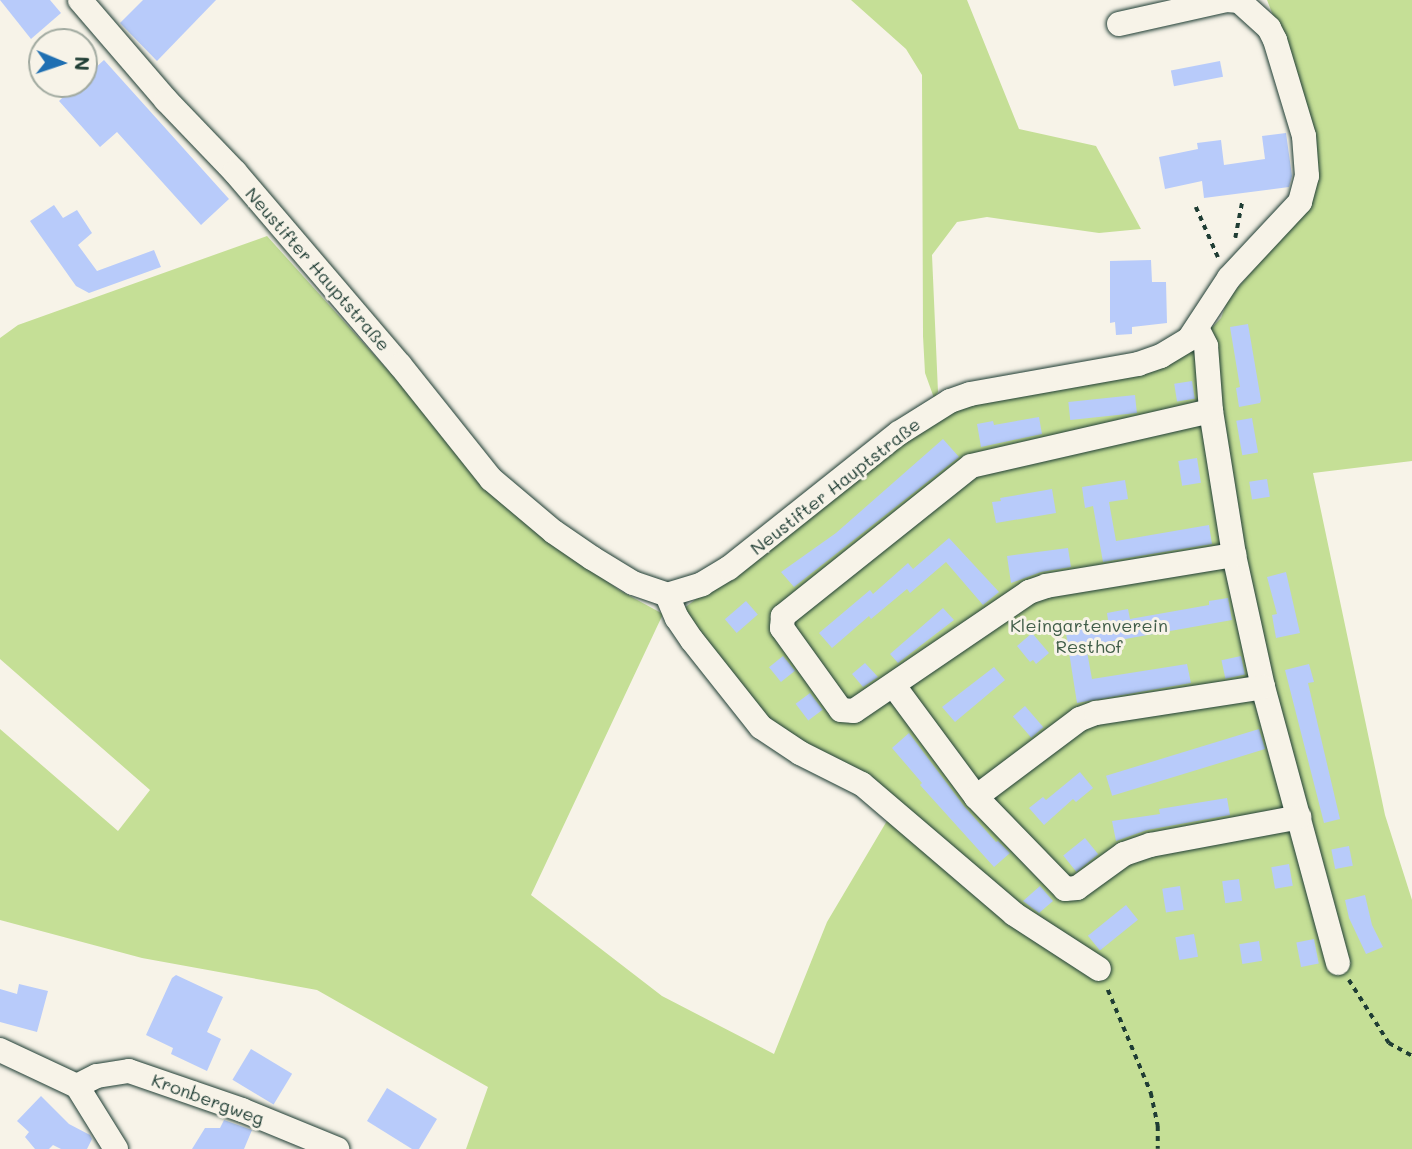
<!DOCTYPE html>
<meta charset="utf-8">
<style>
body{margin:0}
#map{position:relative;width:1412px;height:1149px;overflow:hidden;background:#f7f3e8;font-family:Mali,sans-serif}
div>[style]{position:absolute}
.green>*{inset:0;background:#c5df96}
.building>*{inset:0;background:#b8cbfa;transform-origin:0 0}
.path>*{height:3.5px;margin-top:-1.75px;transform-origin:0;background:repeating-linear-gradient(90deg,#1f3d34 0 5px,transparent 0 10px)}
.roads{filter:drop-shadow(0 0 2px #1f3d34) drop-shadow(0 0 2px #1f3d34)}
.minor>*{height:24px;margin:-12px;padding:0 12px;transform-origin:12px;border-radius:12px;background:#f7f3e8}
span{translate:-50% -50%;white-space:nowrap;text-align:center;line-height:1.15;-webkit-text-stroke:6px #f7f3e8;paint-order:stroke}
.street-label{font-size:18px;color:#1f3d34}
.park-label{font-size:18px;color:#405d48}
.north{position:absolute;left:28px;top:28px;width:70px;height:70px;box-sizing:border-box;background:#f7f3e8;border:2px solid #a1aaa0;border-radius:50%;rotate:92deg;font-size:19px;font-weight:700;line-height:28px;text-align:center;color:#1f3d34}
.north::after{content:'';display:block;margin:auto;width:24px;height:32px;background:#1f6fb2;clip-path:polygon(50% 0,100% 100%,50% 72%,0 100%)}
</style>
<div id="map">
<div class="green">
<div style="clip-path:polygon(851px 0,967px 0,1019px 129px,1096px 146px,1141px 229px,1099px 233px,987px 217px,957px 222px,932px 255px,938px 392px,934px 398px,925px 373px,923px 336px,922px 75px,906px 49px)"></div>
<div style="clip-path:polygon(1267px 0,1412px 0,1412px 461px,1313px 473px,1385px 815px,1412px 900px,1412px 1149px,466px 1149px,488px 1087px,317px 990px,142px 958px,0 920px,0 729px,118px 831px,150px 790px,0 659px,0 338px,18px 325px,267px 236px,403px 387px,576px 559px,619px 590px,663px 614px,531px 895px,662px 996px,774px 1054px,827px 922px,891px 814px,754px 710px,683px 609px,940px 413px,1190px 350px,1221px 318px,1228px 299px,1298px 218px,1291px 62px)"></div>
</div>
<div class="building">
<div style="clip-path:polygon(0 0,50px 0,61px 13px,31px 39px)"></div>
<div style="clip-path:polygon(143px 0,216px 0,157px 61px,120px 23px)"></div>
<div style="clip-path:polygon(104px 60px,229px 199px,201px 225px,117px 132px,100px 147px,59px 101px,77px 84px,84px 84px,84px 78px)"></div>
<div style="left:1220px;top:61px;width:16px;height:50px;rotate:79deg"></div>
<div style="clip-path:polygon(1286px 133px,1292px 176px,1289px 187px,1204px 198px,1202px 181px,1165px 189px,1159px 157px,1198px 149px,1197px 143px,1221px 140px,1224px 165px,1265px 159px,1262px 136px)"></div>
<div style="clip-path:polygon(54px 205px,63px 218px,77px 210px,92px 233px,78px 245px,97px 271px,154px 250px,161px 267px,89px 293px,76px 286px,30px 221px)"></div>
<div style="clip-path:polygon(1151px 260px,1152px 282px,1166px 282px,1167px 323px,1132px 327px,1132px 334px,1116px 335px,1115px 322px,1110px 323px,1110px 261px)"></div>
<div style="clip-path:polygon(1248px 324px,1261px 400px,1260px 403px,1239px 407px,1236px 388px,1240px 387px,1230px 327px)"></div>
<div style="left:1192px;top:381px;width:18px;height:18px;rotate:81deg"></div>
<div style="left:1135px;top:395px;width:18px;height:67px;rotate:84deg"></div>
<div style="clip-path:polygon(1039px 417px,1042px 434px,981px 447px,977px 424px,993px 421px,994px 425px)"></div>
<div style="left:1252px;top:418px;width:35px;height:16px;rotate:80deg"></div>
<div style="clip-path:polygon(943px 439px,959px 457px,794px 587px,781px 572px,836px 533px)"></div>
<div style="left:1197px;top:458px;width:25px;height:19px;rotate:81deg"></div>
<div style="left:1267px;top:479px;width:18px;height:18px;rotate:81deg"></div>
<div style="clip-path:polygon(1125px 480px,1128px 499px,1109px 502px,1116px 541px,1209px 525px,1212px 544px,1103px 562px,1093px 506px,1085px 508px,1082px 487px)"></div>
<div style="clip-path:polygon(1052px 489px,1056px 513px,996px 523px,992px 502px,1001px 501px,1000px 498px)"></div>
<div style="clip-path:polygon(949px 538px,999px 592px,983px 605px,946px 562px,910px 593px,907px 589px,871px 619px,869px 616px,832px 648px,819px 633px,870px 590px,873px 594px,908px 563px,913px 569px)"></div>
<div style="clip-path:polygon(1068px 548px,1071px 567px,1041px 572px,1011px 583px,1007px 556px)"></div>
<div style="clip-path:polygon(1286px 572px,1300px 633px,1276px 638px,1272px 615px,1277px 614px,1267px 577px)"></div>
<div style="clip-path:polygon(1228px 598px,1232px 620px,1086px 646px,1092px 679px,1187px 664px,1191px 683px,1077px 703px,1065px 627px,1108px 620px,1107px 613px,1128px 609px,1130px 619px,1209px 605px,1209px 601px)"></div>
<div style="left:746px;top:601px;width:18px;height:28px;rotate:49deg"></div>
<div style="clip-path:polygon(943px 608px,954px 620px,898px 663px,890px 654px)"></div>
<div style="clip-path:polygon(1032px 633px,1049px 653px,1036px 664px,1033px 660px,1030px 662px,1017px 646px)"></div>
<div style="left:783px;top:656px;width:19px;height:18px;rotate:51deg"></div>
<div style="left:1241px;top:656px;width:19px;height:20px;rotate:78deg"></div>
<div style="clip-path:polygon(865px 663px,878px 677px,863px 687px,852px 674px)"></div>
<div style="clip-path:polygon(1309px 664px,1314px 682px,1308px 683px,1340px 819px,1324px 823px,1285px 670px)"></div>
<div style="clip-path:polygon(994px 667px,1005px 680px,955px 722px,942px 707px)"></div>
<div style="left:810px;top:693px;width:21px;height:18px;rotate:53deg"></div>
<div style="left:1025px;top:706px;width:28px;height:16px;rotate:49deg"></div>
<div style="left:1259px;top:729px;width:21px;height:160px;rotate:73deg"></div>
<div style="clip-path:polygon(909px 733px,964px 806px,996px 842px,998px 841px,1010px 853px,994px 867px,920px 785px,922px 783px,892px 748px)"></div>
<div style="clip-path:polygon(1080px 772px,1093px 788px,1076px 802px,1073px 799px,1044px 825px,1029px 808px,1043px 797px,1046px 800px)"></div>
<div style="clip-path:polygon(1227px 798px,1230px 815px,1147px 830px,1116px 841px,1112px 821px,1160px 814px,1159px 809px)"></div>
<div style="left:1085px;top:838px;width:21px;height:28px;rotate:51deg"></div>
<div style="left:1349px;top:846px;width:20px;height:18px;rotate:79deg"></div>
<div style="left:1289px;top:864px;width:22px;height:18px;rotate:80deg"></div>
<div style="left:1239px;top:879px;width:22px;height:17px;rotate:82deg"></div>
<div style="clip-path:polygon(1040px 886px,1053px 901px,1039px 913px,1023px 901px)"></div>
<div style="left:1180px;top:886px;width:24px;height:18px;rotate:81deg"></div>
<div style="clip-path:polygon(1365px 895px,1372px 925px,1383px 947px,1366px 954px,1349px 918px,1345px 900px)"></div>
<div style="left:1126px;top:905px;width:19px;height:49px;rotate:51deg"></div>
<div style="left:1194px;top:934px;width:23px;height:19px;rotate:80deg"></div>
<div style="left:1314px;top:939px;width:25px;height:18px;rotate:79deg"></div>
<div style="left:1259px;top:941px;width:20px;height:20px;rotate:81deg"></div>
<div style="clip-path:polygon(176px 975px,223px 997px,207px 1032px,221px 1039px,207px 1071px,171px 1054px,173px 1048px,146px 1035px,172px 978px)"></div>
<div style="clip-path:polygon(19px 984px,48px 991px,37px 1032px,0 1022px,0 989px,17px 994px)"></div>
<div style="left:251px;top:1049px;width:48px;height:36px;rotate:31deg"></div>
<div style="clip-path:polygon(387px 1088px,437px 1119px,419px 1149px,412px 1149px,367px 1121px)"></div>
<div style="clip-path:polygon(41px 1096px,69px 1124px,90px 1135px,92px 1139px,87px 1149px,61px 1149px,53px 1145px,49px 1149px,35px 1149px,25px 1137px,29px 1132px,17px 1121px)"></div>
<div style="clip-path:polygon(224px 1120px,252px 1130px,244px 1149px,192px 1149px,205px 1128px,220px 1128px)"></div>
</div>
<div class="path">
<div style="left:1196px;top:207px;width:55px;rotate:66.3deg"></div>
<div style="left:1235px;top:238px;width:37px;rotate:-79deg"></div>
<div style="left:1349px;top:980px;width:75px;rotate:57.6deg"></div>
<div style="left:1389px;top:1043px;width:26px;rotate:29deg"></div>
<div style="left:1108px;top:990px;width:112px;rotate:67.3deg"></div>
<div style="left:1151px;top:1093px;width:34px;rotate:78deg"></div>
<div style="left:1158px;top:1126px;width:23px;rotate:90deg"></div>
</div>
<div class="roads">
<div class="minor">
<div style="left:80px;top:0;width:132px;rotate:49.3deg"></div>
<div style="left:166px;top:100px;width:100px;rotate:46.2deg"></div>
<div style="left:235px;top:172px;width:254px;rotate:49.5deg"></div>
<div style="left:400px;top:365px;width:146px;rotate:51.4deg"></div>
<div style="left:491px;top:479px;width:82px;rotate:40.1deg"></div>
<div style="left:554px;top:532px;width:46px;rotate:34.4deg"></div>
<div style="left:592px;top:558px;width:48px;rotate:31.4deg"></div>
<div style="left:633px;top:583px;width:36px;rotate:19deg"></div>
<div style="left:667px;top:595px;width:37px;rotate:-17deg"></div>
<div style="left:702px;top:584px;width:31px;rotate:-31deg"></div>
<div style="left:729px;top:568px;width:217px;rotate:-38.5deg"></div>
<div style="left:899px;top:433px;width:60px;rotate:-32.1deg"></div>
<div style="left:950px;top:401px;width:21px;rotate:-19deg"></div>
<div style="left:970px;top:394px;width:171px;rotate:-10.1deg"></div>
<div style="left:1138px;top:364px;width:24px;rotate:-19deg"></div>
<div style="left:1161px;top:356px;width:33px;rotate:-31deg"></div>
<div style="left:1189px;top:339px;width:73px;rotate:-56.7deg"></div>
<div style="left:1229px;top:278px;width:104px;rotate:-46.9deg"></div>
<div style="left:1300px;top:202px;width:27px;rotate:-75deg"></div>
<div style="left:1307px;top:176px;width:40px;rotate:-94.3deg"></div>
<div style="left:1304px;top:136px;width:100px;rotate:-106.8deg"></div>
<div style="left:1275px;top:40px;width:13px;rotate:-117deg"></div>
<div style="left:1269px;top:28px;width:42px;rotate:-137.9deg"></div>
<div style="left:1119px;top:24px;width:110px;rotate:-12.6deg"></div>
<div style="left:1226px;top:0;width:14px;rotate:4deg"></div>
<div style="left:1198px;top:330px;width:18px;rotate:63deg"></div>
<div style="left:1206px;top:346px;width:65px;rotate:85.6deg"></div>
<div style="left:1211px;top:411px;width:146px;rotate:80.9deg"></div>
<div style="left:1234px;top:555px;width:135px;rotate:77.6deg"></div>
<div style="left:1263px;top:687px;width:286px;rotate:74.8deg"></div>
<div style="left:1211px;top:411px;width:246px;rotate:167.1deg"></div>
<div style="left:971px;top:466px;width:241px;rotate:141.4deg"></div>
<div style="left:783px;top:616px;width:12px;rotate:95deg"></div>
<div style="left:782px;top:628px;width:101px;rotate:54.3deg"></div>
<div style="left:841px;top:710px;width:13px;rotate:4deg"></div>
<div style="left:854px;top:711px;width:212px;rotate:-34.2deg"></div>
<div style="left:1029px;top:592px;width:18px;rotate:-19deg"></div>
<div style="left:1046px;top:586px;width:191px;rotate:-9.4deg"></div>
<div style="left:667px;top:595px;width:25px;rotate:67deg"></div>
<div style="left:677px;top:618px;width:27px;rotate:56deg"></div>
<div style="left:692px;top:640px;width:111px;rotate:51.6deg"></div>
<div style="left:761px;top:727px;width:47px;rotate:33.7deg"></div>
<div style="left:800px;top:753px;width:69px;rotate:26.6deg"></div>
<div style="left:862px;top:784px;width:200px;rotate:40.5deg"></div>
<div style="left:1014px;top:914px;width:101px;rotate:32.9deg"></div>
<div style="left:894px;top:686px;width:138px;rotate:53.5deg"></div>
<div style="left:976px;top:797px;width:128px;rotate:45.9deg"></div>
<div style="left:1065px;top:889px;width:12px;rotate:-5deg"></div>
<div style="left:1077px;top:888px;width:58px;rotate:-35.9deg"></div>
<div style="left:1124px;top:854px;width:28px;rotate:-19deg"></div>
<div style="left:1150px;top:845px;width:152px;rotate:-10.6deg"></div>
<div style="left:976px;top:797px;width:130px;rotate:-36.9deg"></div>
<div style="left:1080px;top:719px;width:17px;rotate:-21deg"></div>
<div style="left:1096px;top:713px;width:169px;rotate:-8.8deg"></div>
<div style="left:0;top:1050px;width:85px;rotate:25.1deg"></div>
<div style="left:77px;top:1086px;width:74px;rotate:58.2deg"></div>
<div style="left:77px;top:1086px;width:22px;rotate:-27deg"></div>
<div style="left:97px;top:1076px;width:32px;rotate:-9deg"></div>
<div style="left:129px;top:1071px;width:120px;rotate:19deg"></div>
<div style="left:242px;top:1110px;width:103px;rotate:22.3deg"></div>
</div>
</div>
<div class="street-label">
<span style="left:318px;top:269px;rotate:49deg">Neustifter Hauptstraße</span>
<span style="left:835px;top:486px;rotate:-38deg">Neustifter Hauptstraße</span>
<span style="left:208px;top:1099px;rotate:20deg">Kronbergweg</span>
</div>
<div class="park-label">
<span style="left:1089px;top:636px">Kleingartenverein<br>Resthof</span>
</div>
<div class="north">N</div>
</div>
